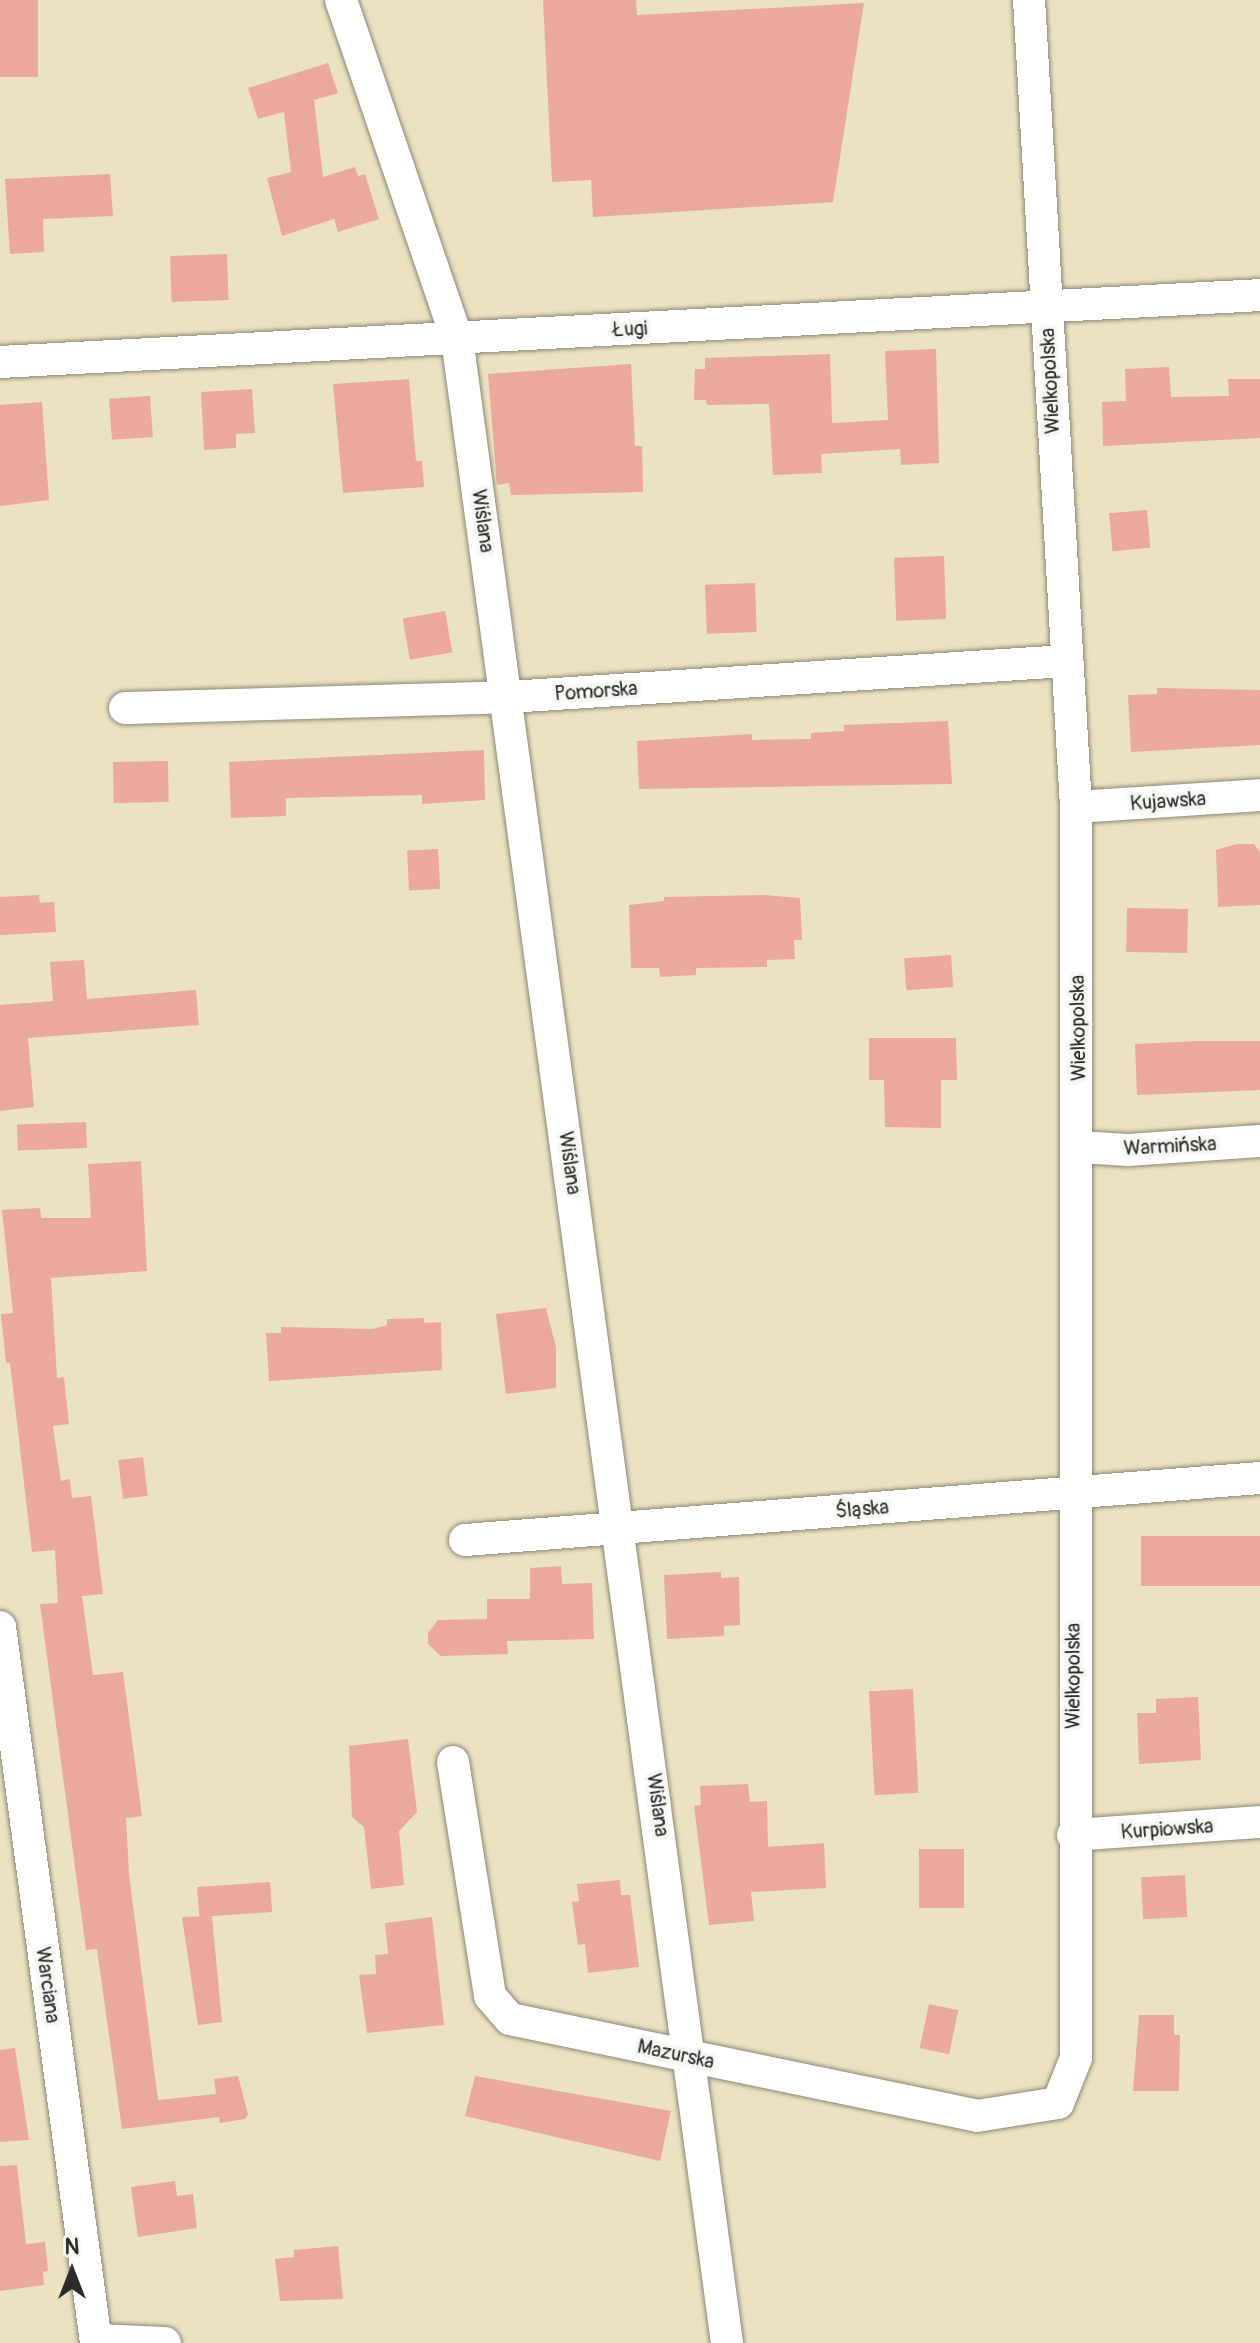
<!DOCTYPE html>
<meta charset="utf-8">
<style>
body{margin:0}
#map{position:relative;width:1260px;height:2343px;overflow:hidden;background:#ebe2c2;font-family:Pangolin,sans-serif}
div>[style]{position:absolute}
.building>*{inset:0;background:#eba89c;transform-origin:0 0}
.roads{filter:drop-shadow(0 0 2px #8b8676) drop-shadow(0 0 2px #8b8676)}
.minor>*{height:32px;margin:-16px;padding:0 16px;transform-origin:16px;border-radius:16px;background:#fff}
span{translate:-50% -50%;white-space:nowrap;text-align:center;line-height:1.15;-webkit-text-stroke:8px #f6f6f2;paint-order:stroke}
.street-label{font-size:20px;color:#2b2b2b}
.north{position:absolute;left:32px;top:2231px;width:80px;height:80px;-webkit-text-stroke:6px #f6f6f2;paint-order:stroke;rotate:0deg;font-size:22px;font-weight:700;line-height:32px;text-align:center;color:#2b2b2b}
.north::after{content:'';display:block;margin:auto;width:28px;height:36px;background:#2b2b2b;clip-path:polygon(50% 0,100% 100%,50% 72%,0 100%)}
</style>
<div id="map">
<div class="building">
<div style="left:0;top:0;width:38px;height:77px"></div>
<div style="clip-path:polygon(543px 0,636px 0,637px 15px,864px 3px,833px 202px,593px 217px,591px 180px,552px 182px)"></div>
<div style="clip-path:polygon(328px 63px,338px 93px,314px 100px,323px 177px,355px 167px,358px 176px,365px 174px,379px 219px,338px 232px,334px 219px,282px 236px,267px 178px,291px 172px,284px 112px,258px 119px,248px 88px)"></div>
<div style="clip-path:polygon(110px 174px,113px 216px,43px 219px,44px 252px,10px 254px,5px 179px)"></div>
<div style="left:227px;top:254px;width:46px;height:57px;rotate:88deg"></div>
<div style="clip-path:polygon(936px 349px,939px 463px,901px 465px,900px 449px,821px 454px,822px 473px,773px 475px,769px 404px,707px 405px,706px 400px,694px 400px,695px 369px,705px 369px,705px 358px,830px 354px,832px 423px,888px 420px,885px 351px)"></div>
<div style="clip-path:polygon(631px 364px,635px 446px,642px 446px,643px 492px,511px 495px,509px 483px,497px 485px,488px 374px)"></div>
<div style="clip-path:polygon(1169px 367px,1171px 397px,1229px 396px,1228px 379px,1260px 379px,1260px 438px,1103px 446px,1102px 402px,1126px 401px,1125px 369px)"></div>
<div style="clip-path:polygon(409px 379px,416px 461px,422px 461px,424px 487px,343px 493px,333px 384px)"></div>
<div style="clip-path:polygon(252px 389px,255px 433px,236px 434px,236px 448px,204px 450px,201px 392px)"></div>
<div style="left:150px;top:396px;width:41px;height:41px;rotate:86deg"></div>
<div style="clip-path:polygon(42px 402px,49px 500px,0 506px,0 405px)"></div>
<div style="left:1147px;top:510px;width:38px;height:38px;rotate:85deg"></div>
<div style="left:944px;top:556px;width:63px;height:50px;rotate:88deg"></div>
<div style="left:755px;top:583px;width:49px;height:50px;rotate:88deg"></div>
<div style="left:445px;top:611px;width:42px;height:43px;rotate:80deg"></div>
<div style="clip-path:polygon(1157px 688px,1260px 690px,1260px 745px,1131px 752px,1128px 695px,1157px 694px)"></div>
<div style="clip-path:polygon(948px 721px,952px 784px,639px 789px,637px 741px,752px 734px,752px 740px,811px 739px,811px 733px,844px 731px,844px 725px)"></div>
<div style="clip-path:polygon(484px 750px,485px 800px,422px 804px,422px 795px,286px 798px,286px 816px,231px 818px,229px 762px)"></div>
<div style="left:168px;top:761px;width:41px;height:55px;rotate:89deg"></div>
<div style="clip-path:polygon(1237px 844px,1254px 844px,1260px 852px,1260px 905px,1218px 907px,1216px 850px)"></div>
<div style="left:438px;top:849px;width:40px;height:31px;rotate:87deg"></div>
<div style="clip-path:polygon(39px 895px,40px 903px,54px 902px,56px 932px,0 935px,0 897px)"></div>
<div style="clip-path:polygon(764px 895px,800px 898px,802px 940px,794px 940px,795px 959px,767px 960px,767px 967px,696px 968px,696px 975px,660px 977px,659px 968px,631px 968px,629px 905px,664px 901px,664px 897px)"></div>
<div style="left:1127px;top:908px;width:61px;height:44px;rotate:1deg"></div>
<div style="left:951px;top:955px;width:32px;height:47px;rotate:86deg"></div>
<div style="clip-path:polygon(84px 960px,87px 999px,196px 990px,199px 1025px,28px 1038px,34px 1107px,0 1111px,0 1005px,53px 1001px,50px 962px)"></div>
<div style="clip-path:polygon(869px 1038px,956px 1038px,957px 1080px,941px 1080px,941px 1128px,885px 1127px,884px 1080px,869px 1080px)"></div>
<div style="clip-path:polygon(1199px 1041px,1260px 1041px,1260px 1090px,1137px 1095px,1135px 1044px)"></div>
<div style="left:86px;top:1122px;width:26px;height:69px;rotate:88deg"></div>
<div style="clip-path:polygon(141px 1161px,147px 1271px,51px 1278px,57px 1378px,64px 1377px,69px 1424px,53px 1426px,61px 1481px,70px 1479px,72px 1498px,91px 1496px,103px 1594px,82px 1596px,93px 1675px,123px 1672px,142px 1816px,126px 1818px,129px 1874px,158px 2100px,216px 2094px,214px 2079px,238px 2076px,248px 2114px,245px 2119px,220px 2123px,219px 2117px,122px 2129px,97px 1949px,86px 1950px,40px 1604px,58px 1603px,55px 1550px,32px 1552px,10px 1363px,6px 1363px,1px 1314px,13px 1313px,2px 1210px,40px 1208px,41px 1218px,91px 1218px,88px 1164px)"></div>
<div style="clip-path:polygon(546px 1308px,556px 1347px,556px 1388px,506px 1394px,496px 1314px)"></div>
<div style="clip-path:polygon(424px 1318px,424px 1323px,441px 1322px,442px 1370px,269px 1381px,266px 1333px,281px 1333px,281px 1327px,373px 1329px,387px 1325px,387px 1319px)"></div>
<div style="left:143px;top:1457px;width:39px;height:25px;rotate:83deg"></div>
<div style="left:1260px;top:1536px;width:50px;height:119px;rotate:90deg"></div>
<div style="clip-path:polygon(561px 1566px,562px 1584px,592px 1583px,594px 1639px,507px 1641px,508px 1654px,441px 1656px,428px 1644px,428px 1633px,438px 1620px,487px 1619px,487px 1599px,530px 1599px,530px 1568px)"></div>
<div style="clip-path:polygon(721px 1572px,721px 1578px,739px 1577px,740px 1625px,724px 1626px,724px 1636px,667px 1639px,664px 1575px)"></div>
<div style="left:913px;top:1689px;width:104px;height:44px;rotate:87deg"></div>
<div style="clip-path:polygon(1198px 1697px,1201px 1760px,1139px 1764px,1137px 1713px,1156px 1713px,1156px 1699px)"></div>
<div style="clip-path:polygon(408px 1739px,417px 1812px,399px 1831px,404px 1885px,371px 1889px,364px 1827px,352px 1817px,349px 1746px)"></div>
<div style="clip-path:polygon(748px 1784px,750px 1802px,767px 1801px,768px 1847px,824px 1843px,826px 1888px,751px 1892px,754px 1921px,709px 1925px,694px 1806px,701px 1805px,700px 1786px)"></div>
<div style="left:919px;top:1849px;width:45px;height:59px"></div>
<div style="left:1185px;top:1875px;width:42px;height:44px;rotate:87deg"></div>
<div style="clip-path:polygon(620px 1880px,621px 1895px,630px 1895px,639px 1967px,588px 1973px,585px 1944px,578px 1945px,572px 1902px,579px 1901px,577px 1884px)"></div>
<div style="left:270px;top:1882px;width:30px;height:73px;rotate:86deg"></div>
<div style="clip-path:polygon(212px 1916px,222px 2022px,198px 2025px,182px 1917px)"></div>
<div style="clip-path:polygon(432px 1917px,444px 2025px,367px 2033px,359px 1975px,376px 1974px,375px 1955px,388px 1954px,385px 1923px)"></div>
<div style="left:929px;top:2004px;width:30px;height:45px;rotate:12deg"></div>
<div style="clip-path:polygon(1139px 2015px,1174px 2015px,1174px 2035px,1180px 2035px,1179px 2091px,1133px 2091px)"></div>
<div style="clip-path:polygon(15px 2048px,29px 2140px,0 2142px,0 2050px)"></div>
<div style="clip-path:polygon(475px 2076px,671px 2111px,660px 2161px,465px 2116px)"></div>
<div style="clip-path:polygon(17px 2165px,26px 2244px,45px 2242px,48px 2271px,43px 2272px,44px 2285px,0 2291px,0 2166px)"></div>
<div style="clip-path:polygon(175px 2181px,177px 2196px,193px 2194px,197px 2228px,138px 2237px,131px 2187px)"></div>
<div style="clip-path:polygon(338px 2246px,343px 2299px,280px 2301px,275px 2259px,294px 2257px,294px 2250px)"></div>
</div>
<div class="roads">
<div class="minor">
<div style="left:341px;top:0;width:357px;rotate:71.1deg"></div>
<div style="left:457px;top:338px;width:2023px;rotate:82.33deg"></div>
<div style="left:0;top:362px;width:1262px;rotate:-3.04deg"></div>
<div style="left:125px;top:708px;width:384px;rotate:-1.6deg"></div>
<div style="left:509px;top:697px;width:558px;rotate:-3.7deg"></div>
<div style="left:1076px;top:807px;width:184px;rotate:-3.7deg"></div>
<div style="left:1079px;top:1147px;width:49px;rotate:3.5deg"></div>
<div style="left:1128px;top:1150px;width:132px;rotate:-3.9deg"></div>
<div style="left:465px;top:1540px;width:797px;rotate:-4.46deg"></div>
<div style="left:0;top:1627px;width:722px;rotate:82.36deg"></div>
<div style="left:453px;top:1762px;width:237px;rotate:81deg"></div>
<div style="left:490px;top:1996px;width:30px;rotate:49deg"></div>
<div style="left:510px;top:2019px;width:477px;rotate:11.7deg"></div>
<div style="left:977px;top:2116px;width:82px;rotate:-9.1deg"></div>
<div style="left:1058px;top:2103px;width:48px;rotate:-68.2deg"></div>
<div style="left:1076px;top:2058px;width:1251px;rotate:-90deg"></div>
<div style="left:1076px;top:807px;width:808px;rotate:-93.33deg"></div>
<div style="left:1073px;top:1835px;width:187px;rotate:-4deg"></div>
<div style="left:96px;top:2340px;width:69px;rotate:2.5deg"></div>
</div>
</div>
<div class="street-label">
<span style="left:630px;top:329px;rotate:-3deg">Ługi</span>
<span style="left:1050px;top:381px;rotate:-93deg">Wielkopolska</span>
<span style="left:483px;top:521px;rotate:82deg">Wiślana</span>
<span style="left:596px;top:691px;rotate:-4deg">Pomorska</span>
<span style="left:1168px;top:801px;rotate:-4deg">Kujawska</span>
<span style="left:1078px;top:1028px;rotate:-91deg">Wielkopolska</span>
<span style="left:1170px;top:1146px;rotate:-3deg">Warmińska</span>
<span style="left:570px;top:1163px;rotate:82deg">Wiślana</span>
<span style="left:862px;top:1509px;rotate:-5deg">Śląska</span>
<span style="left:1073px;top:1676px;rotate:-90deg">Wielkopolska</span>
<span style="left:658px;top:1805px;rotate:82deg">Wiślana</span>
<span style="left:1167px;top:1829px;rotate:-4deg">Kurpiowska</span>
<span style="left:48px;top:1985px;rotate:82deg">Warciana</span>
<span style="left:676px;top:2054px;rotate:12deg">Mazurska</span>
</div>
<div class="north">N</div>
</div>
